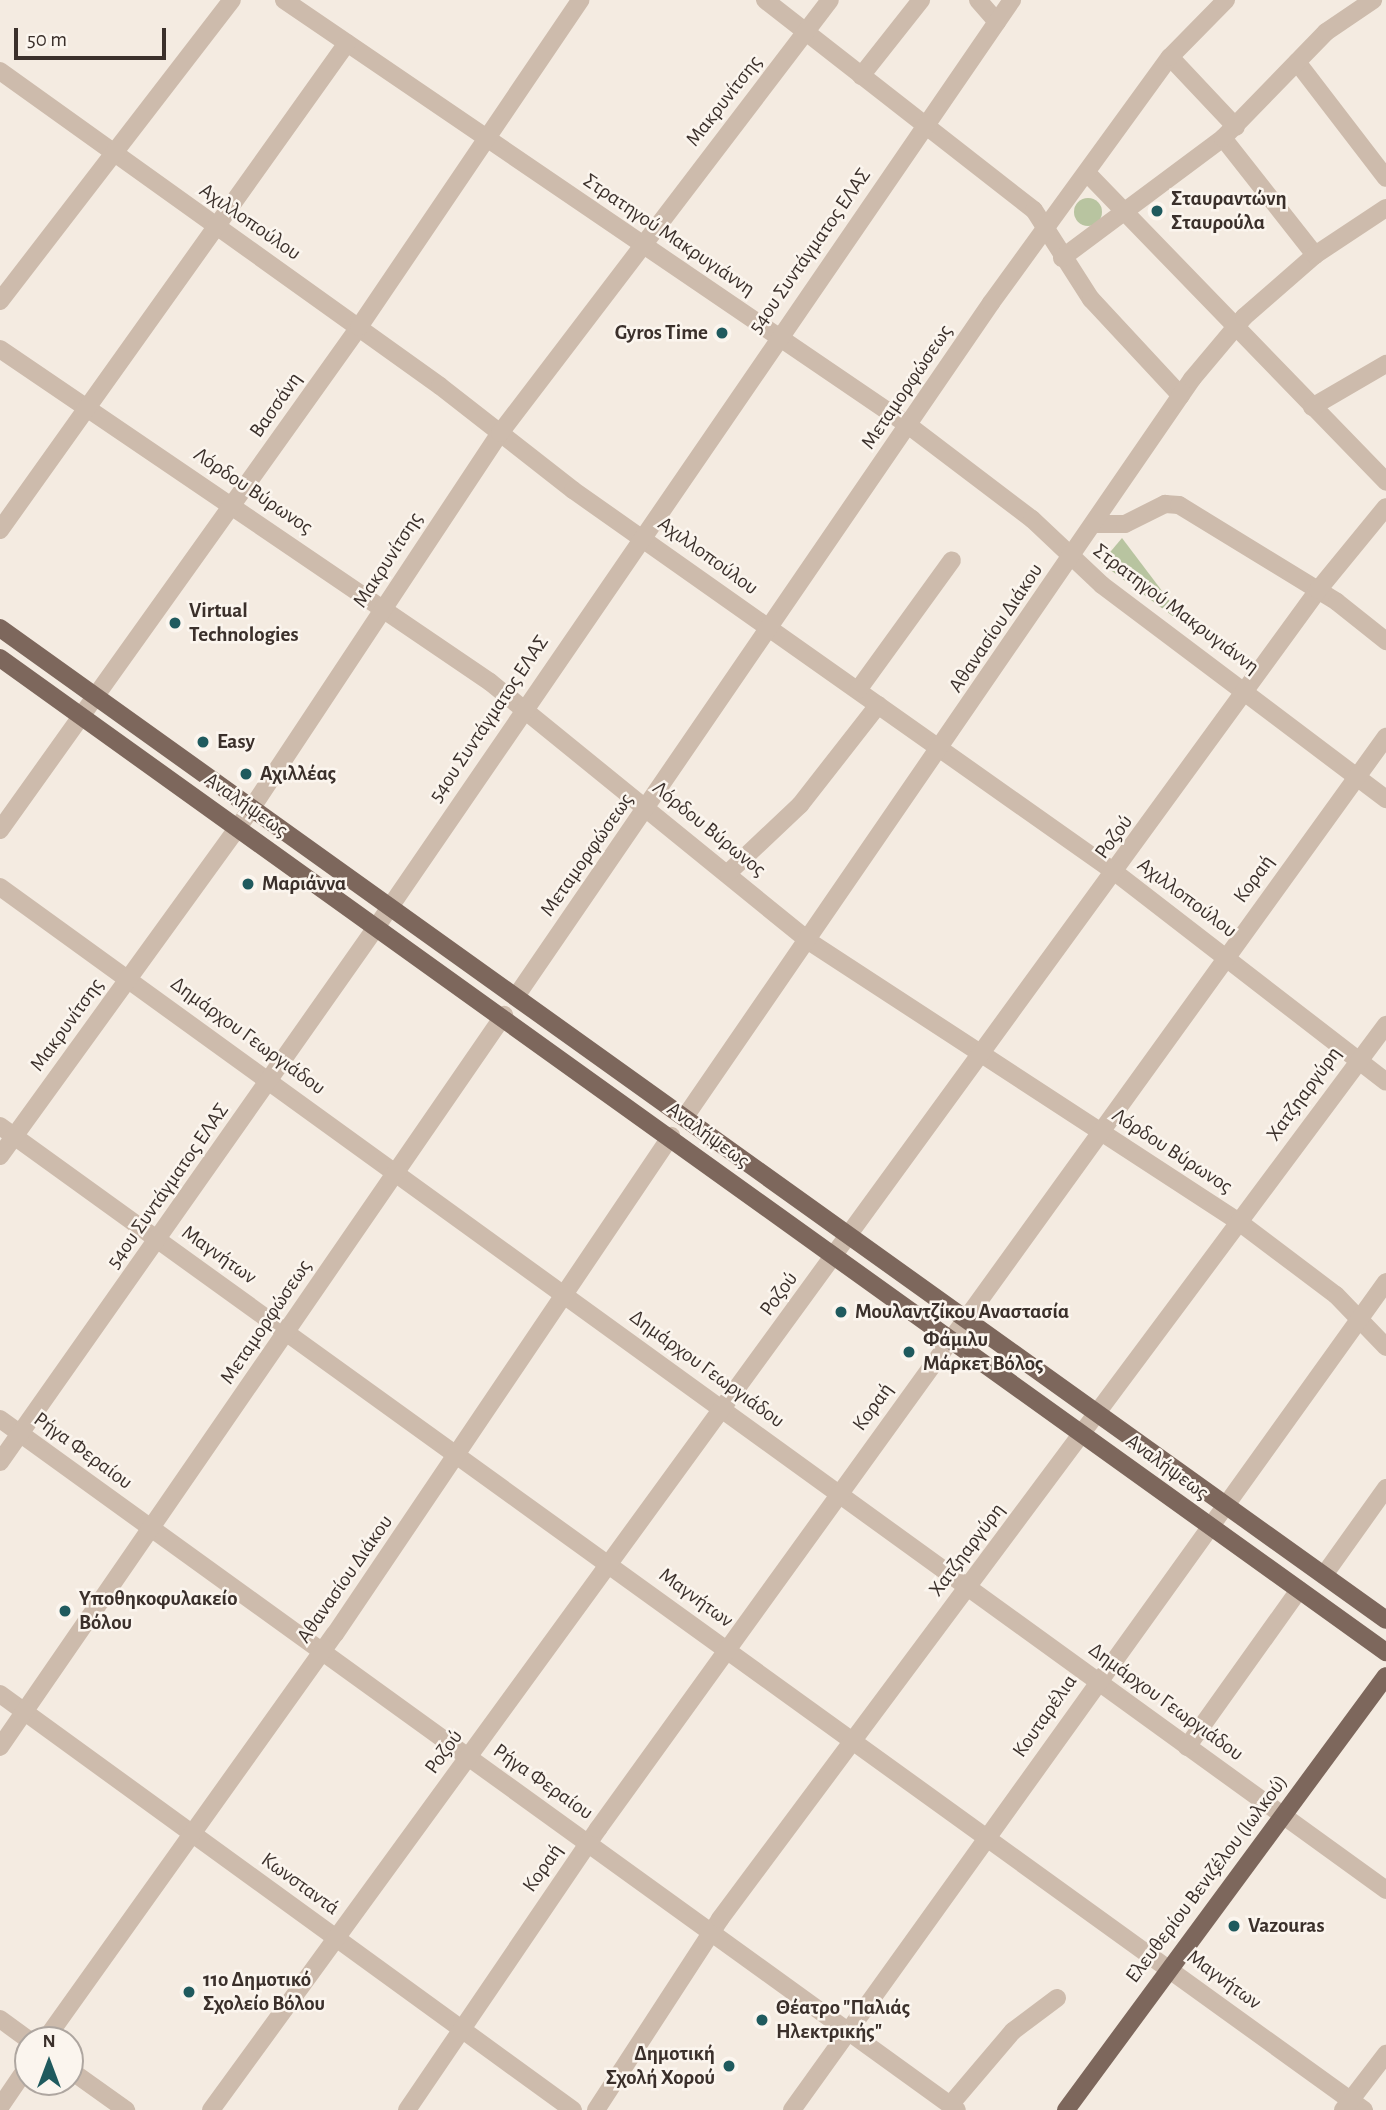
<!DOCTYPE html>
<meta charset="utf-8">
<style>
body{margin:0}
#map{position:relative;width:1386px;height:2110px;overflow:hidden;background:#f4ebe1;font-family:"Alegreya Sans",sans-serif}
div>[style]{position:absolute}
.green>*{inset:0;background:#b8c4a0}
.round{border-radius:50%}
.minor>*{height:18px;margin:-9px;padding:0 9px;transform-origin:9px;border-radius:9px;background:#cdbbac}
.major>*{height:18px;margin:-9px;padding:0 9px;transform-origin:9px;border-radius:9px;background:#7d675c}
.dots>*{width:19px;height:19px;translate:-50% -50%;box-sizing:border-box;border:4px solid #fbf5ee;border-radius:50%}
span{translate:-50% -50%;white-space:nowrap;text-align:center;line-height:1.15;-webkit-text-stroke:5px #fbf5ee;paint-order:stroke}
.street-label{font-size:21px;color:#3b302b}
.poi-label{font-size:21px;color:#3b302b;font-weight:700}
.left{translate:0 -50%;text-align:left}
.right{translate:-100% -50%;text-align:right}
.north{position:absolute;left:14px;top:2026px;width:70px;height:70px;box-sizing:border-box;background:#fbf5ee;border:2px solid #aea6a0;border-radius:50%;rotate:0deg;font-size:19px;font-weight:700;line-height:28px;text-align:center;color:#3b302b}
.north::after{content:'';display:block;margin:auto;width:24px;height:32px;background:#1f5a5e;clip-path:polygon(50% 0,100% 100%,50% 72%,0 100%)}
.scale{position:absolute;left:14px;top:28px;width:152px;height:32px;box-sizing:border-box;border:4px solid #3b302b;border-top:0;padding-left:9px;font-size:21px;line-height:24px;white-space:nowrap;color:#3b302b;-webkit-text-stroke:5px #fbf5ee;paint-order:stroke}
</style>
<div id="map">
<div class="green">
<div class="round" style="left:1074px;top:198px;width:28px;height:28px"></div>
<div style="clip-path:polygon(1122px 538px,1184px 620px,1182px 623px,1101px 563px)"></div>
</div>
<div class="minor">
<div style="left:284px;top:0;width:755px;rotate:34.26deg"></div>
<div style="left:908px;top:425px;width:156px;rotate:37.2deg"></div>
<div style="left:1032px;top:519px;width:96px;rotate:43.3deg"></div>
<div style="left:1102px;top:585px;width:356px;rotate:37deg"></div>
<div style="left:765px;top:0;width:341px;rotate:38deg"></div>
<div style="left:1034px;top:210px;width:106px;rotate:57.4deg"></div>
<div style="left:1091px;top:299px;width:132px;rotate:47.1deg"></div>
<div style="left:978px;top:0;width:29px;rotate:49deg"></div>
<div style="left:1170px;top:57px;width:96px;rotate:46.7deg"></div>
<div style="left:1297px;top:62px;width:146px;rotate:52.5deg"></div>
<div style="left:0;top:71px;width:541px;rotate:35.6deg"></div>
<div style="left:440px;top:386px;width:169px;rotate:38deg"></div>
<div style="left:573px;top:490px;width:664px;rotate:35.2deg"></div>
<div style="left:1116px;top:873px;width:341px;rotate:37.7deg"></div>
<div style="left:861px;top:76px;width:97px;rotate:-51.7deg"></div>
<div style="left:1223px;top:138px;width:149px;rotate:51.8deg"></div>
<div style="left:1087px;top:173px;width:430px;rotate:45.9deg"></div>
<div style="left:1062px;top:258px;width:201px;rotate:-36.7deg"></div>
<div style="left:1223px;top:138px;width:148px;rotate:-45.8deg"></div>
<div style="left:1326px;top:32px;width:57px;rotate:-34.2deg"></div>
<div style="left:0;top:301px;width:380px;rotate:-52.4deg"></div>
<div style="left:0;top:349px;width:592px;rotate:34.2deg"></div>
<div style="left:490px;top:682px;width:412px;rotate:39.1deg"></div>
<div style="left:810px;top:942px;width:512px;rotate:33.13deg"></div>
<div style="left:1239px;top:1222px;width:121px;rotate:37deg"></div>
<div style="left:1336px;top:1295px;width:72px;rotate:46.1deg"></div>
<div style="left:1312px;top:407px;width:86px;rotate:-30.2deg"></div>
<div style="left:1093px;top:524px;width:32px"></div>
<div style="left:1125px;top:524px;width:45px;rotate:-26.6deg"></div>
<div style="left:1165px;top:504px;width:14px;rotate:4deg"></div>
<div style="left:1179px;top:505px;width:185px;rotate:31.5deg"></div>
<div style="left:1337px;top:602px;width:63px;rotate:38.5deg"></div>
<div style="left:0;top:530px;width:598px;rotate:-54.53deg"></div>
<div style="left:858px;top:690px;width:160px;rotate:-54.1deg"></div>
<div style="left:0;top:830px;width:618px;rotate:-54.48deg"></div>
<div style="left:359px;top:327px;width:395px;rotate:-55.9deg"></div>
<div style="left:728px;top:873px;width:99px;rotate:-43.4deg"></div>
<div style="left:800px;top:805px;width:127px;rotate:-52deg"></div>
<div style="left:0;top:887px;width:1711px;rotate:35.89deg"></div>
<div style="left:517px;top:995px;width:839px;rotate:-55.59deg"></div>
<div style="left:991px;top:303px;width:304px;rotate:-54deg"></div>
<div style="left:1170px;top:57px;width:80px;rotate:-45.5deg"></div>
<div style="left:687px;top:1114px;width:892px;rotate:-55.51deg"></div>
<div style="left:1192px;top:379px;width:81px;rotate:-50deg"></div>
<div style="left:1244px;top:317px;width:94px;rotate:-41.1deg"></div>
<div style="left:1315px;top:255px;width:85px;rotate:-33.5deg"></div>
<div style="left:0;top:1126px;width:1682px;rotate:35.81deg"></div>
<div style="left:0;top:1156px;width:432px;rotate:-54.1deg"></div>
<div style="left:253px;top:806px;width:447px;rotate:-56.5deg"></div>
<div style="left:500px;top:433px;width:544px;rotate:-52.69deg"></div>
<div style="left:0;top:1419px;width:1180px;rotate:35.83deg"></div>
<div style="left:0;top:1462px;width:655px;rotate:-54.88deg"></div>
<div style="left:377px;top:926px;width:1123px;rotate:-55.56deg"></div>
<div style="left:1324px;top:1575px;width:107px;rotate:-54.5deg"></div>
<div style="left:0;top:1694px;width:708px;rotate:35.98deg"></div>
<div style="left:0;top:1747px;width:889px;rotate:-55.45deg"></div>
<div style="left:1187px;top:1747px;width:193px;rotate:-54.5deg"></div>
<div style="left:0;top:2019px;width:36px;rotate:36deg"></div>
<div style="left:45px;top:2040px;width:499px;rotate:-54.5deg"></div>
<div style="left:335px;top:1634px;width:601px;rotate:-55.99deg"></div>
<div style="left:70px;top:2070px;width:69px;rotate:35.5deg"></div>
<div style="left:950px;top:2105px;width:97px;rotate:-49.6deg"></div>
<div style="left:1013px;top:2031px;width:55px;rotate:-36.9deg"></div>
<div style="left:0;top:2107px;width:50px;rotate:-55.7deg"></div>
<div style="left:211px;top:2110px;width:1880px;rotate:-53.93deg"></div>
<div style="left:1318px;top:590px;width:107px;rotate:-50.7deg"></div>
<div style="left:407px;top:2110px;width:340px;rotate:-55.8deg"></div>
<div style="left:598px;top:1829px;width:1347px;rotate:-54.19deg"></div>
<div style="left:596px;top:2110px;width:228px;rotate:-57deg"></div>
<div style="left:720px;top:1919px;width:1115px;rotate:-53.32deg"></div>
<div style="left:792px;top:2110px;width:1019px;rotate:-54.34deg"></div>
<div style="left:1343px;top:2110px;width:71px;rotate:-52.5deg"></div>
</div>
<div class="major">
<div style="left:0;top:628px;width:1704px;rotate:35.59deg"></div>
<div style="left:0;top:658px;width:1706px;rotate:35.65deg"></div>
<div style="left:1066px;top:2110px;width:539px;rotate:-53.6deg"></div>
</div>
<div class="dots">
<div style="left:1157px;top:211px;background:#1f5a5e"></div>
<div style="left:722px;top:333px;background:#1f5a5e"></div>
<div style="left:175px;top:623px;background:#1f5a5e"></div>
<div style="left:203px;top:742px;background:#1f5a5e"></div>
<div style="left:246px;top:774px;background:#1f5a5e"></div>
<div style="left:248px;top:884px;background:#1f5a5e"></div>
<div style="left:841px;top:1312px;background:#1f5a5e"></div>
<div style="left:909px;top:1352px;background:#1f5a5e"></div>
<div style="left:65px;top:1611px;background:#1f5a5e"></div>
<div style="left:1234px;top:1926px;background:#1f5a5e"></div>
<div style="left:189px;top:1992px;background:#1f5a5e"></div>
<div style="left:762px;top:2020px;background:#1f5a5e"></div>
<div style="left:729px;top:2066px;background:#1f5a5e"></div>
</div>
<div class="street-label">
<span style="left:724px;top:101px;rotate:-52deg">Μακρυνίτσης</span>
<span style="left:250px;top:222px;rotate:35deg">Αχιλλοπούλου</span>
<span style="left:669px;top:235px;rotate:34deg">Στρατηγού Μακρυγιάννη</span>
<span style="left:810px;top:251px;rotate:-55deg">54ου Συντάγματος ΕΛΑΣ</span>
<span style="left:907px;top:387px;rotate:-56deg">Μεταμορφώσεως</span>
<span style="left:276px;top:405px;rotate:-55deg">Βασσάνη</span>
<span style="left:253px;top:491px;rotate:34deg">Λόρδου Βύρωνος</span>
<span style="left:708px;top:556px;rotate:36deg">Αχιλλοπούλου</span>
<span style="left:388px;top:560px;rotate:-57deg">Μακρυνίτσης</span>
<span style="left:1176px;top:609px;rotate:37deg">Στρατηγού Μακρυγιάννη</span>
<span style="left:996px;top:628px;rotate:-56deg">Αθανασίου Διάκου</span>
<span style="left:489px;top:719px;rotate:-56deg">54ου Συντάγματος ΕΛΑΣ</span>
<span style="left:246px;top:805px;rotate:35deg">Αναλήψεως</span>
<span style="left:709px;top:829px;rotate:39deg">Λόρδου Βύρωνος</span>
<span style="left:1114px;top:837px;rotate:-54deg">Ροζού</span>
<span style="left:587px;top:855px;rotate:-55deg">Μεταμορφώσεως</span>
<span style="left:1254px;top:879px;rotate:-54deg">Κοραή</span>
<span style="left:1187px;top:898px;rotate:37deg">Αχιλλοπούλου</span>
<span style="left:67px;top:1025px;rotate:-54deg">Μακρυνίτσης</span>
<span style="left:248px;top:1036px;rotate:36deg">Δημάρχου Γεωργιάδου</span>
<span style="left:1304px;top:1094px;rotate:-54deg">Χατζηαργύρη</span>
<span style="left:708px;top:1135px;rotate:36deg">Αναλήψεως</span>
<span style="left:1172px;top:1151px;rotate:33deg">Λόρδου Βύρωνος</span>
<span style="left:168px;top:1186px;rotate:-55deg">54ου Συντάγματος ΕΛΑΣ</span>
<span style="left:219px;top:1255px;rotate:35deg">Μαγνήτων</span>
<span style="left:779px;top:1294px;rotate:-54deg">Ροζού</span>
<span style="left:266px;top:1322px;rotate:-56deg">Μεταμορφώσεως</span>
<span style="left:707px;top:1369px;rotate:36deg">Δημάρχου Γεωργιάδου</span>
<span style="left:873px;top:1407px;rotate:-54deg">Κοραή</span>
<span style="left:83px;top:1451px;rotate:36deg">Ρήγα Φεραίου</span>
<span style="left:1167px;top:1467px;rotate:36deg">Αναλήψεως</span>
<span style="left:967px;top:1550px;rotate:-53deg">Χατζηαργύρη</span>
<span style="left:345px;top:1579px;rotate:-55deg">Αθανασίου Διάκου</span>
<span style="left:696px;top:1598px;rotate:36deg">Μαγνήτων</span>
<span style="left:1166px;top:1702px;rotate:36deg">Δημάρχου Γεωργιάδου</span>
<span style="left:1045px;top:1716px;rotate:-55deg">Κουταρέλια</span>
<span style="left:444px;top:1752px;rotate:-54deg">Ροζού</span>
<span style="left:543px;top:1782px;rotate:35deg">Ρήγα Φεραίου</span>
<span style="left:543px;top:1868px;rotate:-55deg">Κοραή</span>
<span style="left:1207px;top:1879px;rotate:-53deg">Ελευθερίου Βενιζέλου (Ιωλκού)</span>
<span style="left:300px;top:1884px;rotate:36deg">Κωνσταντά</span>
<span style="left:1224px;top:1980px;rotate:36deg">Μαγνήτων</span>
</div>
<div class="poi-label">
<span class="left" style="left:1171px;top:211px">Σταυραντώνη<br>Σταυρούλα</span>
<span class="right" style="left:708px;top:333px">Gyros Time</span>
<span class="left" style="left:189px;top:623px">Virtual<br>Technologies</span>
<span class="left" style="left:217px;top:742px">Easy</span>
<span class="left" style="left:260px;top:774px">Αχιλλέας</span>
<span class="left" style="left:262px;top:884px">Μαριάννα</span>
<span class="left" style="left:855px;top:1312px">Μουλαντζίκου Αναστασία</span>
<span class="left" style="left:923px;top:1352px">Φάμιλυ<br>Μάρκετ Βόλος</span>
<span class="left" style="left:79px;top:1611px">Υποθηκοφυλακείο<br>Βόλου</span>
<span class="left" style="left:1248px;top:1926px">Vazouras</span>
<span class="left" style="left:203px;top:1992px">11ο Δημοτικό<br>Σχολείο Βόλου</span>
<span class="left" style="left:776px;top:2020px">Θέατρο "Παλιάς<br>Ηλεκτρικής"</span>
<span class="right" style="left:715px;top:2066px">Δημοτική<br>Σχολή Χορού</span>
</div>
<div class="north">N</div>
<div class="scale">50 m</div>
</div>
